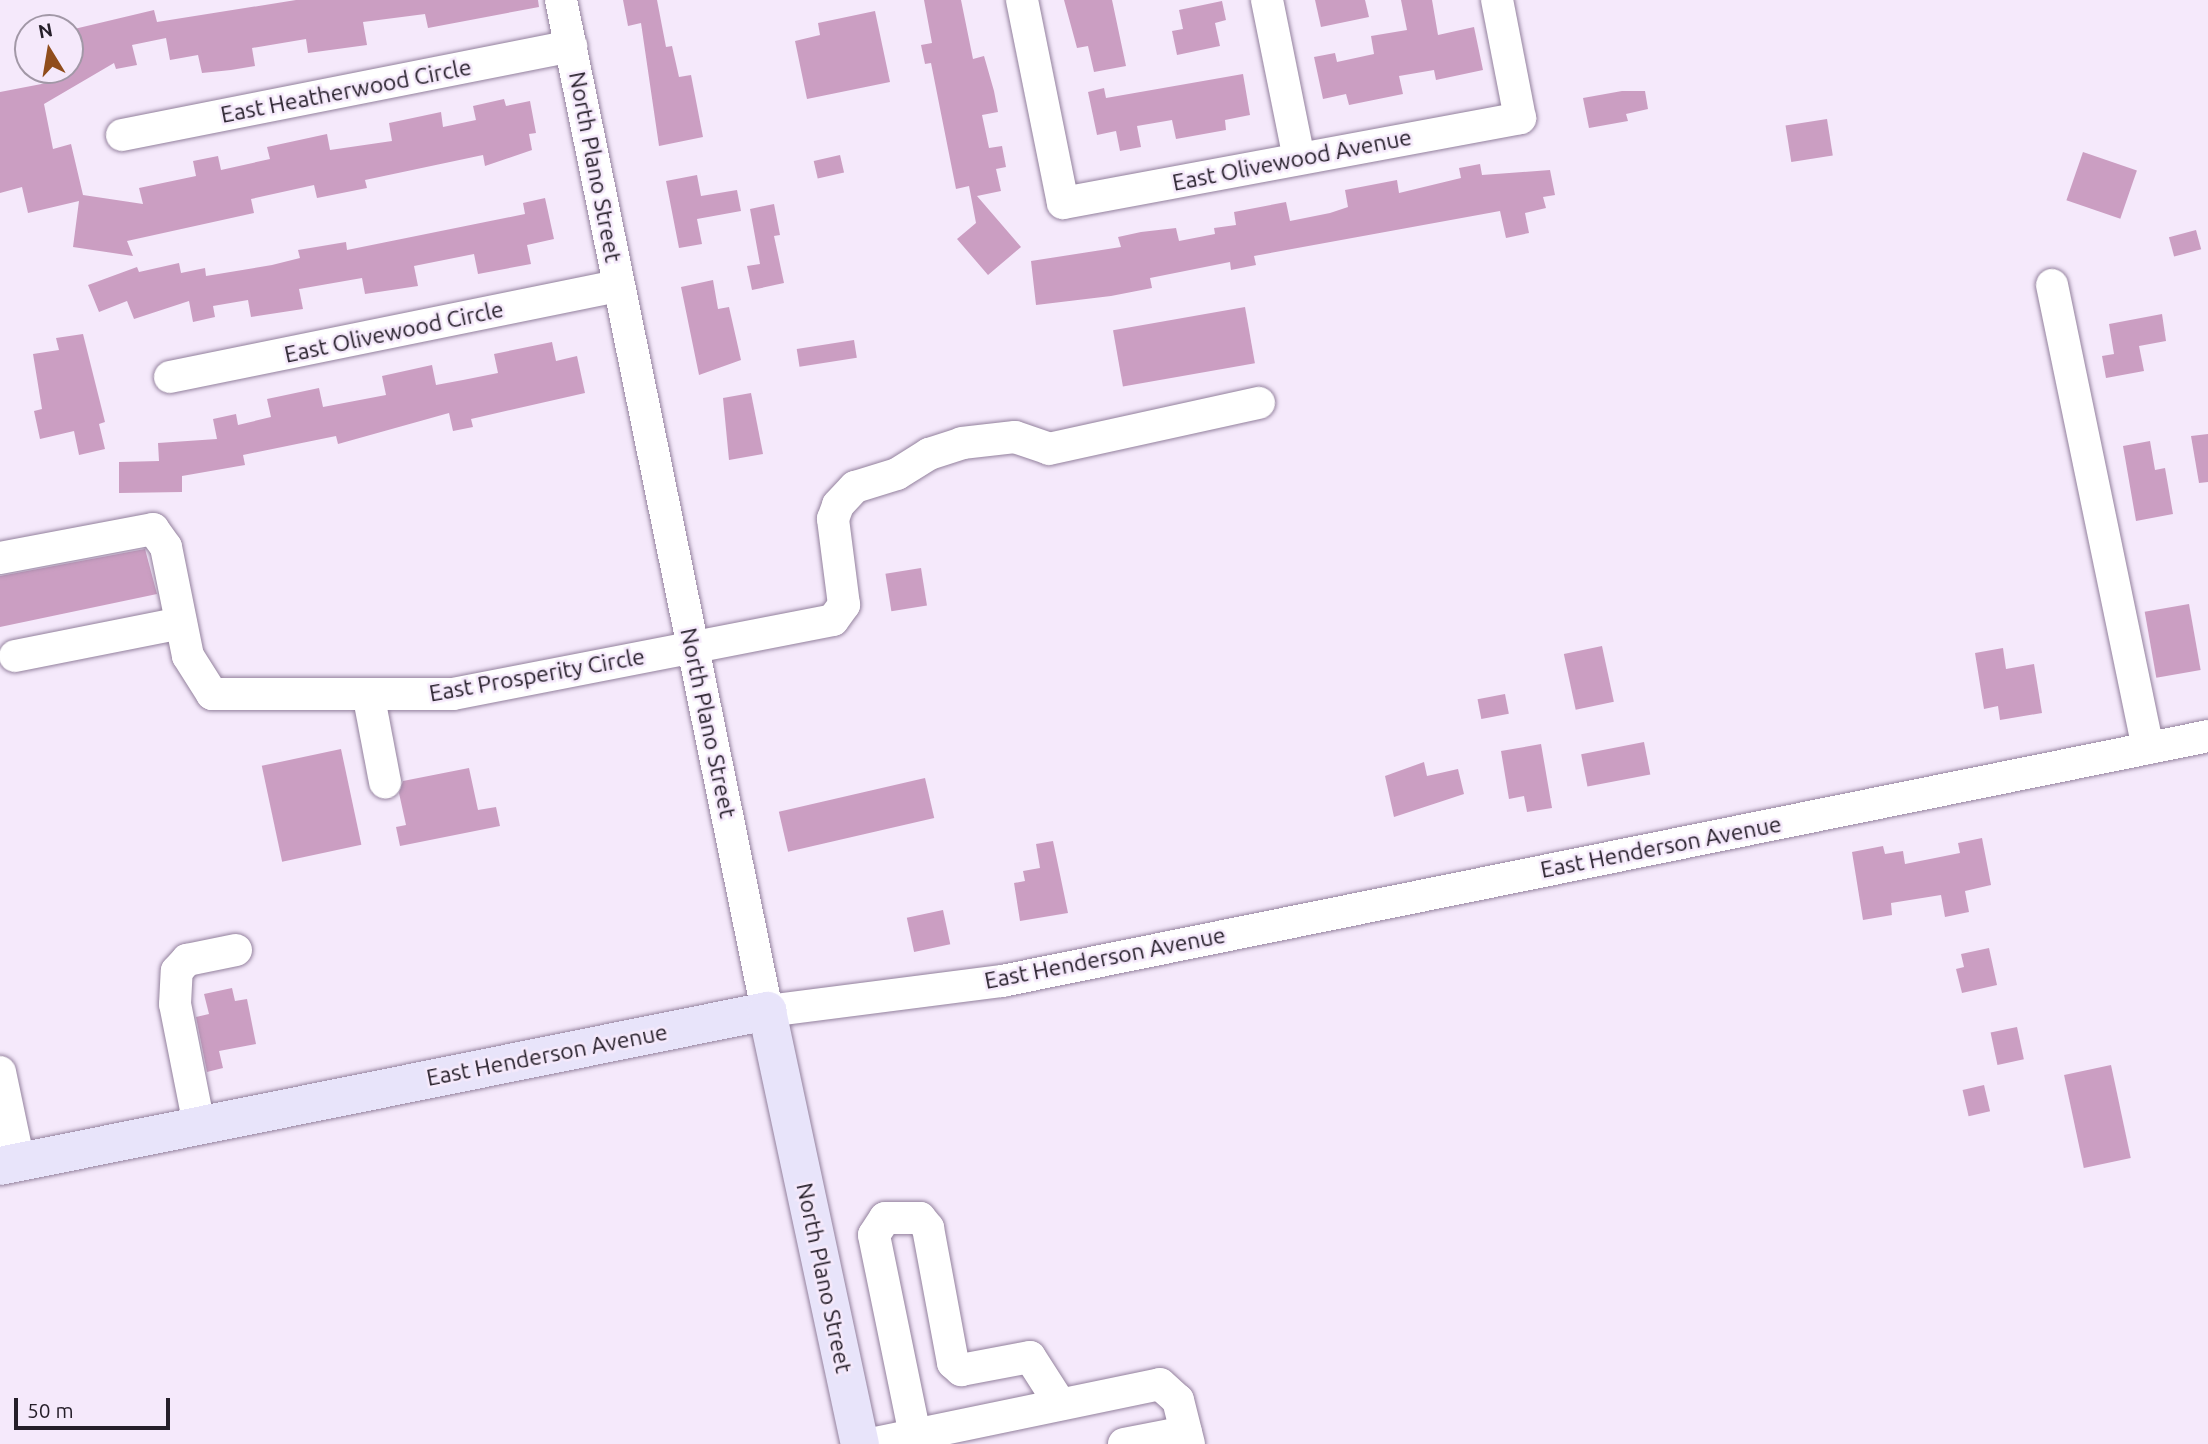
<!DOCTYPE html>
<style>
body{margin:0}
#map{position:relative;width:2208px;height:1444px;overflow:hidden;background:#f5e9fb;font-family:Ubuntu,sans-serif}
div>[style]{position:absolute}
.building>*{inset:0;background:#cb9ec2;transform-origin:0 0}
.roads{filter:drop-shadow(0 0 2px #93819d) drop-shadow(0 0 2px #93819d)}
.minor>*{height:32px;margin:-16px;padding:0 16px;transform-origin:16px;border-radius:16px;background:#fff}
.major>*{height:38px;margin:-19px;padding:0 19px;transform-origin:19px;border-radius:19px;background:#e8e4fa}
span{translate:-50% -50%;white-space:nowrap;text-align:center;line-height:1.15;-webkit-text-stroke:5px #f5e9fb;paint-order:stroke}
.street-label{font-size:23px;color:#251e29}
.north{position:absolute;left:14px;top:14px;width:70px;height:70px;box-sizing:border-box;background:#f5e9fb;border:2px solid #a298a7;border-radius:50%;rotate:349deg;font-size:19px;font-weight:700;line-height:28px;text-align:center;color:#251e29}
.north::after{content:'';display:block;margin:auto;width:24px;height:32px;background:#904d1c;clip-path:polygon(50% 0,100% 100%,50% 72%,0 100%)}
.scale{position:absolute;left:14px;top:1398px;width:156px;height:32px;box-sizing:border-box;border:4px solid #251e29;border-top:0;padding-left:9px;font-size:21px;line-height:24px;white-space:nowrap;color:#251e29;-webkit-text-stroke:5px #f5e9fb;paint-order:stroke}
</style>
<div id="map">
<div class="building">
<div style="clip-path:polygon(296px 0,538px 0,539px 7px,428px 28px,425px 14px,363px 22px,367px 45px,308px 53px,306px 39px,252px 48px,255px 66px,231px 70px,202px 73px,198px 55px,170px 60px,166px 38px,132px 45px,137px 65px,116px 69px,114px 63px,44px 104px,53px 149px,71px 144px,83px 195px,143px 204px,139px 188px,196px 176px,193px 161px,218px 156px,221px 170px,270px 159px,267px 147px,327px 134px,330px 150px,392px 141px,389px 123px,441px 112px,443px 127px,476px 120px,473px 106px,504px 99px,506px 106px,530px 101px,536px 133px,529px 134px,532px 150px,485px 166px,483px 155px,365px 180px,367px 188px,317px 198px,314px 185px,251px 199px,254px 213px,127px 241px,133px 256px,73px 247px,79px 201px,28px 213px,22px 187px,0 193px,0 92px,57px 81px,51px 70px,70px 70px,70px 30px,154px 10px,157px 22px)"></div>
<div style="clip-path:polygon(623px 0,657px 0,666px 47px,672px 46px,679px 77px,691px 75px,703px 137px,659px 146px,641px 23px,628px 26px)"></div>
<div style="clip-path:polygon(924px 0,961px 0,973px 59px,984px 56px,994px 91px,998px 112px,982px 115px,989px 148px,1002px 146px,1006px 167px,996px 169px,1001px 191px,977px 196px,1021px 247px,988px 275px,957px 239px,976px 223px,969px 186px,956px 189px,931px 63px,925px 64px,921px 45px,932px 43px)"></div>
<div style="clip-path:polygon(1064px 0,1112px 0,1126px 66px,1094px 72px,1088px 46px,1077px 48px)"></div>
<div style="clip-path:polygon(1315px 0,1365px 0,1369px 17px,1321px 27px)"></div>
<div style="clip-path:polygon(1401px 0,1432px 0,1438px 35px,1474px 27px,1483px 70px,1436px 80px,1434px 70px,1399px 76px,1403px 94px,1349px 105px,1346px 94px,1323px 99px,1314px 57px,1335px 53px,1337px 62px,1374px 54px,1371px 36px,1407px 30px)"></div>
<div style="clip-path:polygon(1222px 1px,1226px 20px,1215px 23px,1220px 46px,1177px 55px,1172px 31px,1183px 29px,1179px 10px)"></div>
<div style="clip-path:polygon(875px 11px,890px 82px,807px 99px,795px 41px,820px 35px,818px 23px)"></div>
<div style="clip-path:polygon(1243px 74px,1250px 115px,1225px 120px,1226px 130px,1176px 139px,1172px 120px,1137px 126px,1141px 147px,1120px 151px,1116px 131px,1097px 135px,1088px 92px,1104px 88px,1106px 98px)"></div>
<div style="clip-path:polygon(1622px 91px,1645px 91px,1648px 109px,1626px 114px,1628px 121px,1589px 128px,1583px 98px)"></div>
<div style="left:1827px;top:119px;width:37px;height:42px;rotate:81deg"></div>
<div style="left:2083px;top:152px;width:57px;height:51px;rotate:19deg"></div>
<div style="left:840px;top:155px;width:18px;height:27px;rotate:77deg"></div>
<div style="clip-path:polygon(1480px 164px,1482px 175px,1550px 170px,1555px 195px,1543px 197px,1546px 208px,1525px 213px,1529px 233px,1506px 238px,1500px 211px,1254px 256px,1256px 265px,1231px 270px,1230px 262px,1150px 278px,1152px 288px,1111px 296px,1036px 305px,1031px 261px,1121px 247px,1118px 237px,1141px 232px,1176px 228px,1179px 241px,1215px 234px,1214px 228px,1236px 225px,1234px 212px,1286px 202px,1290px 221px,1330px 213px,1348px 207px,1345px 190px,1397px 180px,1399px 193px,1461px 178px,1459px 168px)"></div>
<div style="clip-path:polygon(697px 175px,701px 196px,737px 190px,741px 211px,697px 219px,702px 244px,679px 248px,666px 181px)"></div>
<div style="clip-path:polygon(545px 198px,554px 239px,527px 245px,531px 264px,478px 274px,474px 254px,414px 266px,418px 286px,365px 294px,362px 278px,299px 289px,303px 309px,251px 317px,248px 300px,213px 306px,215px 317px,193px 322px,189px 301px,134px 319px,127px 301px,99px 312px,88px 285px,137px 267px,139px 272px,179px 263px,181px 273px,205px 268px,206px 276px,272px 265px,300px 258px,298px 250px,346px 242px,347px 250px,525px 214px,523px 203px)"></div>
<div style="clip-path:polygon(774px 204px,780px 235px,774px 236px,784px 283px,752px 290px,747px 266px,760px 264px,750px 209px)"></div>
<div style="left:2196px;top:230px;width:20px;height:28px;rotate:75deg"></div>
<div style="clip-path:polygon(713px 280px,718px 309px,729px 307px,741px 360px,699px 375px,681px 287px)"></div>
<div style="left:1245px;top:307px;width:57px;height:134px;rotate:80deg"></div>
<div style="clip-path:polygon(2162px 314px,2166px 341px,2139px 346px,2144px 371px,2106px 378px,2102px 356px,2114px 354px,2109px 324px)"></div>
<div style="clip-path:polygon(83px 334px,105px 422px,99px 424px,105px 449px,79px 455px,74px 431px,40px 439px,34px 411px,42px 409px,33px 354px,59px 350px,56px 338px)"></div>
<div style="left:854px;top:340px;width:18px;height:58px;rotate:81deg"></div>
<div style="clip-path:polygon(552px 342px,556px 361px,577px 356px,585px 393px,471px 419px,473px 427px,453px 431px,449px 413px,338px 444px,336px 436px,243px 455px,245px 465px,182px 476px,182px 492px,119px 493px,119px 462px,159px 461px,158px 443px,217px 439px,213px 419px,236px 414px,238px 425px,271px 417px,267px 399px,319px 388px,323px 407px,386px 395px,382px 376px,432px 365px,436px 385px,463px 380px,498px 373px,494px 354px)"></div>
<div style="clip-path:polygon(751px 393px,763px 454px,729px 460px,723px 398px)"></div>
<div style="clip-path:polygon(2208px 434px,2208px 482px,2199px 483px,2191px 436px)"></div>
<div style="clip-path:polygon(2150px 441px,2155px 470px,2165px 468px,2173px 514px,2136px 521px,2123px 446px)"></div>
<div style="clip-path:polygon(145px 549px,157px 594px,0 627px,0 576px)"></div>
<div style="left:921px;top:568px;width:38px;height:36px;rotate:81deg"></div>
<div style="left:2189px;top:604px;width:67px;height:45px;rotate:80deg"></div>
<div style="left:1602px;top:646px;width:57px;height:39px;rotate:78deg"></div>
<div style="clip-path:polygon(2003px 648px,2006px 669px,2034px 664px,2042px 713px,2000px 720px,1998px 706px,1984px 709px,1975px 653px)"></div>
<div style="left:1505px;top:694px;width:20px;height:28px;rotate:79deg"></div>
<div style="left:1644px;top:742px;width:33px;height:64px;rotate:79deg"></div>
<div style="clip-path:polygon(1541px 744px,1552px 808px,1527px 812px,1524px 796px,1509px 799px,1501px 751px)"></div>
<div style="left:341px;top:749px;width:98px;height:81px;rotate:78deg"></div>
<div style="clip-path:polygon(1424px 762px,1427px 776px,1458px 769px,1464px 794px,1394px 817px,1385px 776px)"></div>
<div style="clip-path:polygon(469px 768px,478px 810px,496px 807px,500px 826px,400px 846px,396px 827px,406px 825px,399px 793px,403px 781px)"></div>
<div style="left:925px;top:778px;width:41px;height:150px;rotate:77deg"></div>
<div style="clip-path:polygon(1982px 838px,1991px 885px,1965px 891px,1969px 912px,1945px 917px,1941px 895px,1891px 903px,1892px 915px,1863px 920px,1852px 852px,1883px 846px,1885px 854px,1903px 851px,1905px 864px,1960px 853px,1958px 843px)"></div>
<div style="clip-path:polygon(1053px 841px,1068px 913px,1020px 921px,1014px 883px,1025px 881px,1023px 871px,1040px 868px,1036px 844px)"></div>
<div style="left:943px;top:910px;width:35px;height:37px;rotate:78deg"></div>
<div style="clip-path:polygon(1989px 948px,1997px 985px,1962px 993px,1956px 969px,1964px 967px,1961px 954px)"></div>
<div style="clip-path:polygon(232px 988px,235px 1001px,247px 999px,256px 1044px,219px 1051px,223px 1068px,207px 1072px,196px 1017px,209px 1014px,204px 994px)"></div>
<div style="left:2017px;top:1027px;width:33px;height:27px;rotate:78deg"></div>
<div style="left:2111px;top:1065px;width:95px;height:48px;rotate:78deg"></div>
<div style="left:1984px;top:1085px;width:27px;height:22px;rotate:77deg"></div>
</div>
<div class="roads">
<div class="minor">
<div style="left:561px;top:0;width:1032px;rotate:78.48deg"></div>
<div style="left:767px;top:1011px;width:237px;rotate:-7.3deg"></div>
<div style="left:1002px;top:981px;width:1231px;rotate:-11.48deg"></div>
<div style="left:1022px;top:0;width:207px;rotate:78.6deg"></div>
<div style="left:1063px;top:203px;width:465px;rotate:-10.5deg"></div>
<div style="left:1520px;top:118px;width:120px;rotate:-101deg"></div>
<div style="left:1267px;top:0;width:161px;rotate:78.6deg"></div>
<div style="left:122px;top:135px;width:458px;rotate:-11.2deg"></div>
<div style="left:2052px;top:285px;width:473px;rotate:78.3deg"></div>
<div style="left:170px;top:377px;width:458px;rotate:-11.5deg"></div>
<div style="left:0;top:558px;width:156px;rotate:-10.7deg"></div>
<div style="left:153px;top:529px;width:22px;rotate:54deg"></div>
<div style="left:166px;top:547px;width:111px;rotate:78.6deg"></div>
<div style="left:188px;top:656px;width:45px;rotate:57.7deg"></div>
<div style="left:212px;top:694px;width:241px"></div>
<div style="left:453px;top:694px;width:387px;rotate:-11deg"></div>
<div style="left:833px;top:620px;width:19px;rotate:-54deg"></div>
<div style="left:844px;top:605px;width:87px;rotate:-97.3deg"></div>
<div style="left:833px;top:519px;width:15px;rotate:-70deg"></div>
<div style="left:838px;top:505px;width:25px;rotate:-47deg"></div>
<div style="left:855px;top:487px;width:44px;rotate:-17.2deg"></div>
<div style="left:897px;top:474px;width:38px;rotate:-32deg"></div>
<div style="left:929px;top:454px;width:35px;rotate:-18deg"></div>
<div style="left:962px;top:443px;width:53px;rotate:-6.5deg"></div>
<div style="left:1015px;top:437px;width:36px;rotate:19deg"></div>
<div style="left:1049px;top:449px;width:215px;rotate:-12.4deg"></div>
<div style="left:15px;top:656px;width:169px;rotate:-11.2deg"></div>
<div style="left:369px;top:698px;width:86px;rotate:79.2deg"></div>
<div style="left:0;top:1072px;width:92px;rotate:78.1deg"></div>
<div style="left:199px;top:1125px;width:123px;rotate:-101.2deg"></div>
<div style="left:175px;top:1004px;width:33px;rotate:-87deg"></div>
<div style="left:177px;top:971px;width:15px;rotate:-48deg"></div>
<div style="left:187px;top:960px;width:50px;rotate:-11.5deg"></div>
<div style="left:915px;top:1435px;width:204px;rotate:-101.6deg"></div>
<div style="left:874px;top:1235px;width:20px;rotate:-57deg"></div>
<div style="left:885px;top:1218px;width:35px"></div>
<div style="left:920px;top:1218px;width:13px;rotate:51deg"></div>
<div style="left:928px;top:1228px;width:137px;rotate:79.5deg"></div>
<div style="left:953px;top:1363px;width:11px;rotate:41deg"></div>
<div style="left:961px;top:1370px;width:70px;rotate:-10.7deg"></div>
<div style="left:1030px;top:1357px;width:56px;rotate:57.4deg"></div>
<div style="left:871px;top:1444px;width:295px;rotate:-11.7deg"></div>
<div style="left:1160px;top:1384px;width:24px;rotate:42deg"></div>
<div style="left:1178px;top:1400px;width:45px;rotate:76deg"></div>
<div style="left:1124px;top:1444px;width:63px;rotate:-11deg"></div>
</div>
<div class="major">
<div style="left:0;top:1166px;width:783px;rotate:-11.42deg"></div>
<div style="left:767px;top:1011px;width:443px;rotate:77.9deg"></div>
</div>
</div>
<div class="street-label">
<span style="left:346px;top:91px;rotate:-11deg">East Heatherwood Circle</span>
<span style="left:1292px;top:160px;rotate:-11deg">East Olivewood Avenue</span>
<span style="left:595px;top:167px;rotate:79deg">North Plano Street</span>
<span style="left:394px;top:332px;rotate:-12deg">East Olivewood Circle</span>
<span style="left:537px;top:675px;rotate:-10deg">East Prosperity Circle</span>
<span style="left:708px;top:723px;rotate:78deg">North Plano Street</span>
<span style="left:1661px;top:847px;rotate:-11deg">East Henderson Avenue</span>
<span style="left:1105px;top:958px;rotate:-11deg">East Henderson Avenue</span>
<span style="left:547px;top:1055px;rotate:-11deg">East Henderson Avenue</span>
<span style="left:824px;top:1278px;rotate:78deg">North Plano Street</span>
</div>
<div class="north">N</div>
<div class="scale">50 m</div>
</div>
